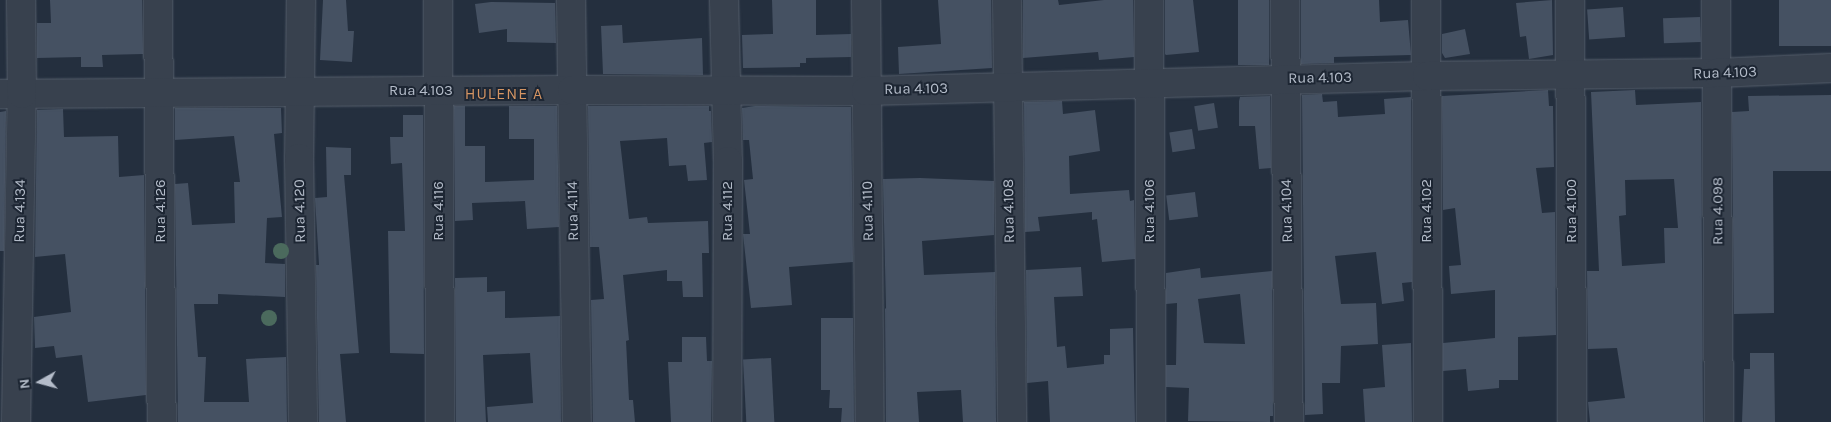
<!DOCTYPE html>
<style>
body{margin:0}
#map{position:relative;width:1831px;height:422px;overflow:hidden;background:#242f3e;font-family:Karla,sans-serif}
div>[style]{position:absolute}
.building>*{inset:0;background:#455162;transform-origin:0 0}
.roads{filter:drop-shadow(0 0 1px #565f6c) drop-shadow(0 0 1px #565f6c)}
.minor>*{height:28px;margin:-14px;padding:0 14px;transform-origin:14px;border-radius:14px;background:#38414e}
.trees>*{width:16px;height:16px;margin:-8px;border-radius:50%;background:#4b6a5d}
span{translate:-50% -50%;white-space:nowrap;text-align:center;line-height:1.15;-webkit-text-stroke:4px #1d2633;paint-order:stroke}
.street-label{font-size:15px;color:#b4bcc9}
.neighbourhood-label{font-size:16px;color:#d59563;letter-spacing:1px}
.north{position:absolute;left:15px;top:357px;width:50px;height:50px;-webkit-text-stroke:4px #1d2633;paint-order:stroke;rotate:263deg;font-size:14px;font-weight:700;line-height:20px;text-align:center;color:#b4bcc9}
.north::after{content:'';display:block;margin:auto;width:18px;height:22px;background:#b4bcc9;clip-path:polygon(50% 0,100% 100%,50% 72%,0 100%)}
</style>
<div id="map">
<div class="building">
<div style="clip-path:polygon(50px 0,142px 0,143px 54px,102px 55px,103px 67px,81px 67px,81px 57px,37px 58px,37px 23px,51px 23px)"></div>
<div style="clip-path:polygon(323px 0,346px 0,348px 31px,354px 31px,352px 62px,320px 60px)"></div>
<div style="clip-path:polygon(772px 0,816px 0,816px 35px,851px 34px,851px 57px,806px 58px,806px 63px,800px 63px,800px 67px,743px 68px,742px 35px,773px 34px)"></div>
<div style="clip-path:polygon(938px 0,991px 0,992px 68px,899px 74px,898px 47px,941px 44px)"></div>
<div style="clip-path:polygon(1023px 0,1058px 0,1059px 5px,1104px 0,1133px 0,1134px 57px,1099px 60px,1098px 52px,1023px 58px)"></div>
<div style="clip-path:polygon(1165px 0,1193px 0,1199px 52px,1166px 55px,1165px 54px)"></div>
<div style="left:1238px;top:0;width:31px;height:65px"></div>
<div style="clip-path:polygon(1301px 0,1379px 0,1380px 22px,1408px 20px,1411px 55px,1334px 57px,1334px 63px,1301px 64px)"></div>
<div style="clip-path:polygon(1552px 0,1553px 55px,1529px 59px,1526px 36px,1520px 37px,1516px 3px)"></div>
<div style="left:1779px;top:0;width:52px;height:46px"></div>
<div style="clip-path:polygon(491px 2px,555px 3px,556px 43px,507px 42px,507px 29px,479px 33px,475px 4px)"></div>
<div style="left:1623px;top:7px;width:30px;height:36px;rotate:86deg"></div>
<div style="left:1700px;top:17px;width:25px;height:37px;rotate:88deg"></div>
<div style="clip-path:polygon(622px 25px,623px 43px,702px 38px,703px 75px,603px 74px,601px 26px)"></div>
<div style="clip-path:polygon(1465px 29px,1470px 54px,1445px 58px,1442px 53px,1442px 34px)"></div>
<div style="clip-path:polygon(1548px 90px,1549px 106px,1553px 106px,1554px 167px,1536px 168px,1542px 213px,1555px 212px,1556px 335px,1518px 337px,1518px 380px,1499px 380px,1499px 388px,1468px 391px,1466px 369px,1443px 371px,1443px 343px,1495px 338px,1495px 290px,1451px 294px,1449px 266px,1461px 265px,1455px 208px,1443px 210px,1442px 96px)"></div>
<div style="clip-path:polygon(evenodd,1635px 90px,1636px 105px,1701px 102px,1703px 422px,1590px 422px,1588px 402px,1625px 398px,1617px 348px,1588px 349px,1587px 271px,1599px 271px,1591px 92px,1635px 90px,1674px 179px,1678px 228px,1664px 228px,1665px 263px,1622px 266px,1619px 216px,1626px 215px,1625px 180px,1674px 179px)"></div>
<div style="clip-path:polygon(1322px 94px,1323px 102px,1337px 101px,1338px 117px,1385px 114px,1384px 99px,1411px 97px,1412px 282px,1402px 283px,1404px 301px,1382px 304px,1376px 252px,1335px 256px,1341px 304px,1376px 303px,1378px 344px,1341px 346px,1340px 383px,1322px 383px,1323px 414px,1305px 415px,1302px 95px)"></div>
<div style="clip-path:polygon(1831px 95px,1831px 171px,1773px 171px,1774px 313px,1734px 314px,1732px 112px,1749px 111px,1748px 96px)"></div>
<div style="clip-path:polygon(1270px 96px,1271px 168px,1259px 169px,1255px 126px,1239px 126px,1239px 101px,1240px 97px)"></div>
<div style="clip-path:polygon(1062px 101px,1063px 114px,1095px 110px,1100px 151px,1069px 156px,1070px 194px,1129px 190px,1130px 201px,1134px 200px,1135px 259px,1102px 262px,1097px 219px,1092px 220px,1092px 212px,1038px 217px,1040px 231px,1025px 232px,1024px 102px)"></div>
<div style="left:1214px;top:103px;width:25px;height:20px;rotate:81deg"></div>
<div style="clip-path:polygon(454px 106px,465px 106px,465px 146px,485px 146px,485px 182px,534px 180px,534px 139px,509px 139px,509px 106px,557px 106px,559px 227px,527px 229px,525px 201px,472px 203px,473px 220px,455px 221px)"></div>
<div style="clip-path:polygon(588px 106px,709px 106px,709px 111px,711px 111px,712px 142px,704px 143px,707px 180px,688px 181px,686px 165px,669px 166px,667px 138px,620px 141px,629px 219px,647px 217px,648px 223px,708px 221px,709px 253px,702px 253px,703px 297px,683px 297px,682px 281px,667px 281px,667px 270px,623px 275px,629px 340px,626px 341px,629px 400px,633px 400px,635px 422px,593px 422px,591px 300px,604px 299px,599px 247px,590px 247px)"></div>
<div style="clip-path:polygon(755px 106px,851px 107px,853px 262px,789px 267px,792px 305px,751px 308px,743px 234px,750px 234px,744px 180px,753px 179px,749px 140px,743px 140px,742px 108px)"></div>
<div style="clip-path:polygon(175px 108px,281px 108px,282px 133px,274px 134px,282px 217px,267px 218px,265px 263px,285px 264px,285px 297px,218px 294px,218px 304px,194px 304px,198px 357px,206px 357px,204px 402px,249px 402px,246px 359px,286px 357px,287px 422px,178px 422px,175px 184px,188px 183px,192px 225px,235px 223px,234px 182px,240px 182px,234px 136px,175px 140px)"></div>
<div style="clip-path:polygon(63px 109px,64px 137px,118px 136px,119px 177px,144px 175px,146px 395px,88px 402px,82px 355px,56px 358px,54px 346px,35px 348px,34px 317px,71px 312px,65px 254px,35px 257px,37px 110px)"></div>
<div style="clip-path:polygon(6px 111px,4px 251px,0 251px,0 112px)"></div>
<div style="clip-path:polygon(403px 115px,423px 115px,424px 354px,390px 353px,388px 231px,405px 231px,402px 163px,391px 164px,390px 137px,403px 137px)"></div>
<div style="left:1192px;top:129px;width:20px;height:23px;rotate:81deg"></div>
<div style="clip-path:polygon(326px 147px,351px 148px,351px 175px,344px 175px,359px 353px,340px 354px,346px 422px,319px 422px,316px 265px,319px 265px,315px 198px,327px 197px)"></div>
<div style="clip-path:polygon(920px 178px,994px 181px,994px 235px,922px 241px,924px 275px,995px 272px,996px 422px,963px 422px,961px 390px,917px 392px,919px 422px,886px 422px,885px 309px,886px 308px,883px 179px)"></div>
<div style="left:1195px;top:192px;width:25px;height:29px;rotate:83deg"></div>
<div style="clip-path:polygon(1081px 267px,1083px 296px,1054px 297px,1057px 347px,1065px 346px,1067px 368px,1104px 364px,1104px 355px,1110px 355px,1110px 329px,1133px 328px,1135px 422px,1050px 422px,1048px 381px,1027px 383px,1026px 270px)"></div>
<div style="clip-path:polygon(evenodd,1200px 268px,1201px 278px,1272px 271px,1273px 416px,1270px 416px,1270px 422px,1188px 421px,1189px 388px,1166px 387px,1166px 365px,1176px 365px,1177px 303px,1166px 304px,1166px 273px,1200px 268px,1240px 294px,1245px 344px,1204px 343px,1198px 299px,1240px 294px)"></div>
<div style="clip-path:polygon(487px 277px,487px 292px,505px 291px,505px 318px,560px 316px,561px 422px,488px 422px,487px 407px,533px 403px,530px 353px,483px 355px,486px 422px,456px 422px,455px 278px)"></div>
<div style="clip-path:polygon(821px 318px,853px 318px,854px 422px,841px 422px,842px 408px,829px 408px,830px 390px,821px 390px)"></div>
<div style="clip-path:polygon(682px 337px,706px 337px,707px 361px,712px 361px,711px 422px,671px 422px,668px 362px,682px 362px)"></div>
<div style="clip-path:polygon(1411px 343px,1412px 422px,1365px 422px,1363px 389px,1385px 387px,1382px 345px)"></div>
<div style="clip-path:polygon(1750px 353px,1774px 353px,1775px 422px,1742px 422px,1744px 369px,1750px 369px)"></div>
<div style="left:771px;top:358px;width:64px;height:28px;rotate:87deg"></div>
</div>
<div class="roads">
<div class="minor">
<div style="left:158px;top:0;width:422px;rotate:89.5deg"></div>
<div style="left:301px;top:0;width:158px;rotate:90.7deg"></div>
<div style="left:299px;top:158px;width:264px;rotate:89.1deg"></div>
<div style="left:438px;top:0;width:422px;rotate:89.7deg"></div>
<div style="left:571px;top:0;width:422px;rotate:89.2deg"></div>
<div style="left:724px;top:0;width:161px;rotate:88.6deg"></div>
<div style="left:728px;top:161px;width:261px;rotate:90.2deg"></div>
<div style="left:866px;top:0;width:422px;rotate:89.5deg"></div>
<div style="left:1007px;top:0;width:422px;rotate:89.3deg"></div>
<div style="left:1149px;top:0;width:422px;rotate:89.7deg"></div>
<div style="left:1285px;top:0;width:422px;rotate:89.5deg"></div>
<div style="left:1426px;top:0;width:422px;rotate:89.7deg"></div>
<div style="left:1570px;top:0;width:422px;rotate:89.7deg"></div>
<div style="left:1716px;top:0;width:422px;rotate:89.6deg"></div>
<div style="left:0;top:94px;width:572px;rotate:-0.4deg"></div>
<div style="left:572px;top:90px;width:294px;rotate:0.2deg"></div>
<div style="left:866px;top:91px;width:561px;rotate:-1.53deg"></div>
<div style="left:1427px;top:76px;width:290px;rotate:-0.6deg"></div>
<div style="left:1717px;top:73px;width:114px;rotate:-2.5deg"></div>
<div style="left:16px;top:422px;width:328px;rotate:-89deg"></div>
<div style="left:22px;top:94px;width:94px;rotate:-90.6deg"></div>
</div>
</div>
<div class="trees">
<div style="left:281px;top:251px"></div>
<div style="left:269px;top:318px"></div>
</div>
<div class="street-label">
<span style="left:1725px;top:73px;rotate:-2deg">Rua 4.103</span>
<span style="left:1320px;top:78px;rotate:-1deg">Rua 4.103</span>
<span style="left:916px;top:89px;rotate:-1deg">Rua 4.103</span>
<span style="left:421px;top:91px">Rua 4.103</span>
<span style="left:20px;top:211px;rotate:-89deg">Rua 4.134</span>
<span style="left:161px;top:211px;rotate:-90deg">Rua 4.126</span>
<span style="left:300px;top:211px;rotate:-91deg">Rua 4.120</span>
<span style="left:439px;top:211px;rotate:-90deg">Rua 4.116</span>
<span style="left:573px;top:211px;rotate:-91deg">Rua 4.114</span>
<span style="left:728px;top:211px;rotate:-90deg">Rua 4.112</span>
<span style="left:868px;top:211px;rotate:-91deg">Rua 4.110</span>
<span style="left:1009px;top:211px;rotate:-91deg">Rua 4.108</span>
<span style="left:1150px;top:211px;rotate:-90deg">Rua 4.106</span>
<span style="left:1287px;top:211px;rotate:-91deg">Rua 4.104</span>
<span style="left:1427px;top:211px;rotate:-90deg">Rua 4.102</span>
<span style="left:1572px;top:211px;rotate:-90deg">Rua 4.100</span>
<span style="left:1718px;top:211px;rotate:-90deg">Rua 4.098</span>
</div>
<div class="neighbourhood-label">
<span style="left:504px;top:94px">HULENE A</span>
</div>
<div class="north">N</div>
</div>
